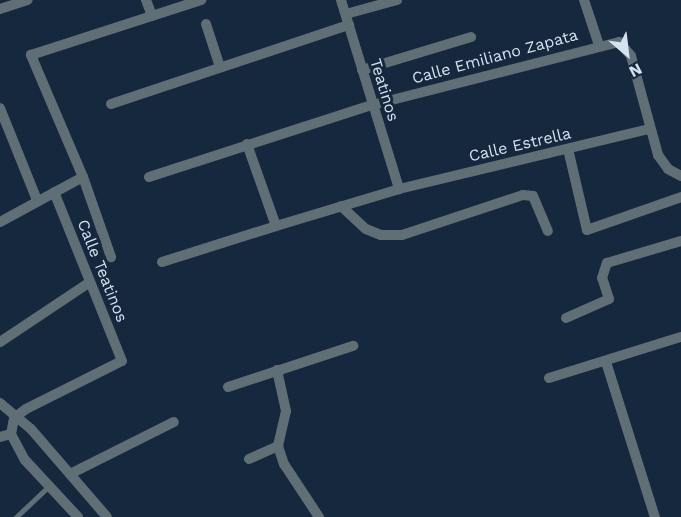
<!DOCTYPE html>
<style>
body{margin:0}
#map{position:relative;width:681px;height:517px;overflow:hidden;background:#16283e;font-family:"Work Sans",sans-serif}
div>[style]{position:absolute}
.service>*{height:5px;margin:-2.5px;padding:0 2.5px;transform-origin:2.5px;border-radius:2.5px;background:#5f6f75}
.minor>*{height:10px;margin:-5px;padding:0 5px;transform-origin:5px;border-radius:5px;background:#5f6f75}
span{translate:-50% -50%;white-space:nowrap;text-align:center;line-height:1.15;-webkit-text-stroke:6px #16283e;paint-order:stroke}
.street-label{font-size:16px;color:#d5e1ef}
.north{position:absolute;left:597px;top:24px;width:60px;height:60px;-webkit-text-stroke:4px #16283e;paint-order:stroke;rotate:152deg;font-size:16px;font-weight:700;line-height:24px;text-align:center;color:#d5e1ef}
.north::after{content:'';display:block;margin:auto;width:21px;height:27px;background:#d5e1ef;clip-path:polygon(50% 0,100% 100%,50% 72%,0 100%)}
</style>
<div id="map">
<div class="service">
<div style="left:16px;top:517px;width:45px;rotate:-43.2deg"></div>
</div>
<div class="minor">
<div style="left:146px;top:0;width:17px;rotate:69deg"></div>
<div style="left:341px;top:0;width:198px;rotate:72.9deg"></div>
<div style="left:584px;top:0;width:47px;rotate:71.6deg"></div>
<div style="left:0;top:9px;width:29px;rotate:-18deg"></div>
<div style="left:346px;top:14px;width:53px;rotate:-15.4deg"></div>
<div style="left:206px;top:24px;width:45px;rotate:72deg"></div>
<div style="left:362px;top:70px;width:114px;rotate:-16.8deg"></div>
<div style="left:111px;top:104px;width:251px;rotate:-18.4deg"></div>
<div style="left:0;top:108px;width:99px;rotate:68.1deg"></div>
<div style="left:568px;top:149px;width:83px;rotate:76.8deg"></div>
<div style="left:587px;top:230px;width:100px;rotate:-19.3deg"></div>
<div style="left:83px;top:177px;width:85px;rotate:70.7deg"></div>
<div style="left:149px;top:177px;width:234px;rotate:-17.9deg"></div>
<div style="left:372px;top:105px;width:255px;rotate:-14.3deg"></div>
<div style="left:619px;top:42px;width:18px;rotate:49deg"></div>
<div style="left:631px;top:56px;width:103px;rotate:74.7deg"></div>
<div style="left:658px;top:155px;width:17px;rotate:54deg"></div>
<div style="left:668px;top:169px;width:15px;rotate:28deg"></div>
<div style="left:341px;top:206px;width:34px;rotate:43deg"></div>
<div style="left:366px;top:229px;width:16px;rotate:22deg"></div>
<div style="left:381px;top:235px;width:21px"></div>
<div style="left:402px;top:235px;width:127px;rotate:-18.3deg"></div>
<div style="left:523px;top:195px;width:10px;rotate:6deg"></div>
<div style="left:533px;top:196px;width:38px;rotate:67deg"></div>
<div style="left:0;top:222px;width:94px;rotate:-28.5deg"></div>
<div style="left:83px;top:177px;width:133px;rotate:-113.1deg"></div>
<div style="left:31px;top:55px;width:179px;rotate:-17.9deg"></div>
<div style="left:276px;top:226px;width:128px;rotate:-16.7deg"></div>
<div style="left:399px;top:189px;width:257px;rotate:-13.5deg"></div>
<div style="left:162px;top:262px;width:120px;rotate:-17.5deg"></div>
<div style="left:276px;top:226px;width:87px;rotate:-109.5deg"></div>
<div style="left:566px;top:318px;width:47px;rotate:-23.8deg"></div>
<div style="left:609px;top:299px;width:22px;rotate:-108deg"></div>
<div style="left:602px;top:278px;width:16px;rotate:-72deg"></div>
<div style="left:607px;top:263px;width:77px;rotate:-16.6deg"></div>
<div style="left:0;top:342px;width:108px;rotate:-33.7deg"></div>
<div style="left:606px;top:362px;width:163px;rotate:72.5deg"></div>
<div style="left:277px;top:370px;width:42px;rotate:77.6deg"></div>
<div style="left:286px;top:411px;width:36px;rotate:103deg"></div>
<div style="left:278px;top:446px;width:19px;rotate:72deg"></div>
<div style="left:284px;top:464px;width:64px;rotate:56.6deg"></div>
<div style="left:549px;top:378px;width:138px;rotate:-17.3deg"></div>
<div style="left:228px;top:387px;width:132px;rotate:-18.2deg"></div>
<div style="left:0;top:403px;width:40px;rotate:40deg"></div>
<div style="left:31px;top:429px;width:116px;rotate:49.2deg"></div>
<div style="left:11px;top:434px;width:30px;rotate:62deg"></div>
<div style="left:25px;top:460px;width:78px;rotate:47.1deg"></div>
<div style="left:0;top:437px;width:11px;rotate:-15deg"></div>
<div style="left:11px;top:434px;width:16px;rotate:-79deg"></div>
<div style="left:14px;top:418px;width:15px;rotate:-37deg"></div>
<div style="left:26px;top:409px;width:107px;rotate:-26.6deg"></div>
<div style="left:122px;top:361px;width:182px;rotate:-111.9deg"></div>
<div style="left:249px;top:459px;width:32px;rotate:-24deg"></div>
<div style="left:70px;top:474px;width:116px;rotate:-26.6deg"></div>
</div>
<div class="street-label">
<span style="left:495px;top:57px;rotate:-15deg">Calle Emiliano Zapata</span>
<span style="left:384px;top:90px;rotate:73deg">Teatinos</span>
<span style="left:520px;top:145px;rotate:-13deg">Calle Estrella</span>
<span style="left:102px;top:271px;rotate:68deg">Calle Teatinos</span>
</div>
<div class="north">N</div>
</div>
